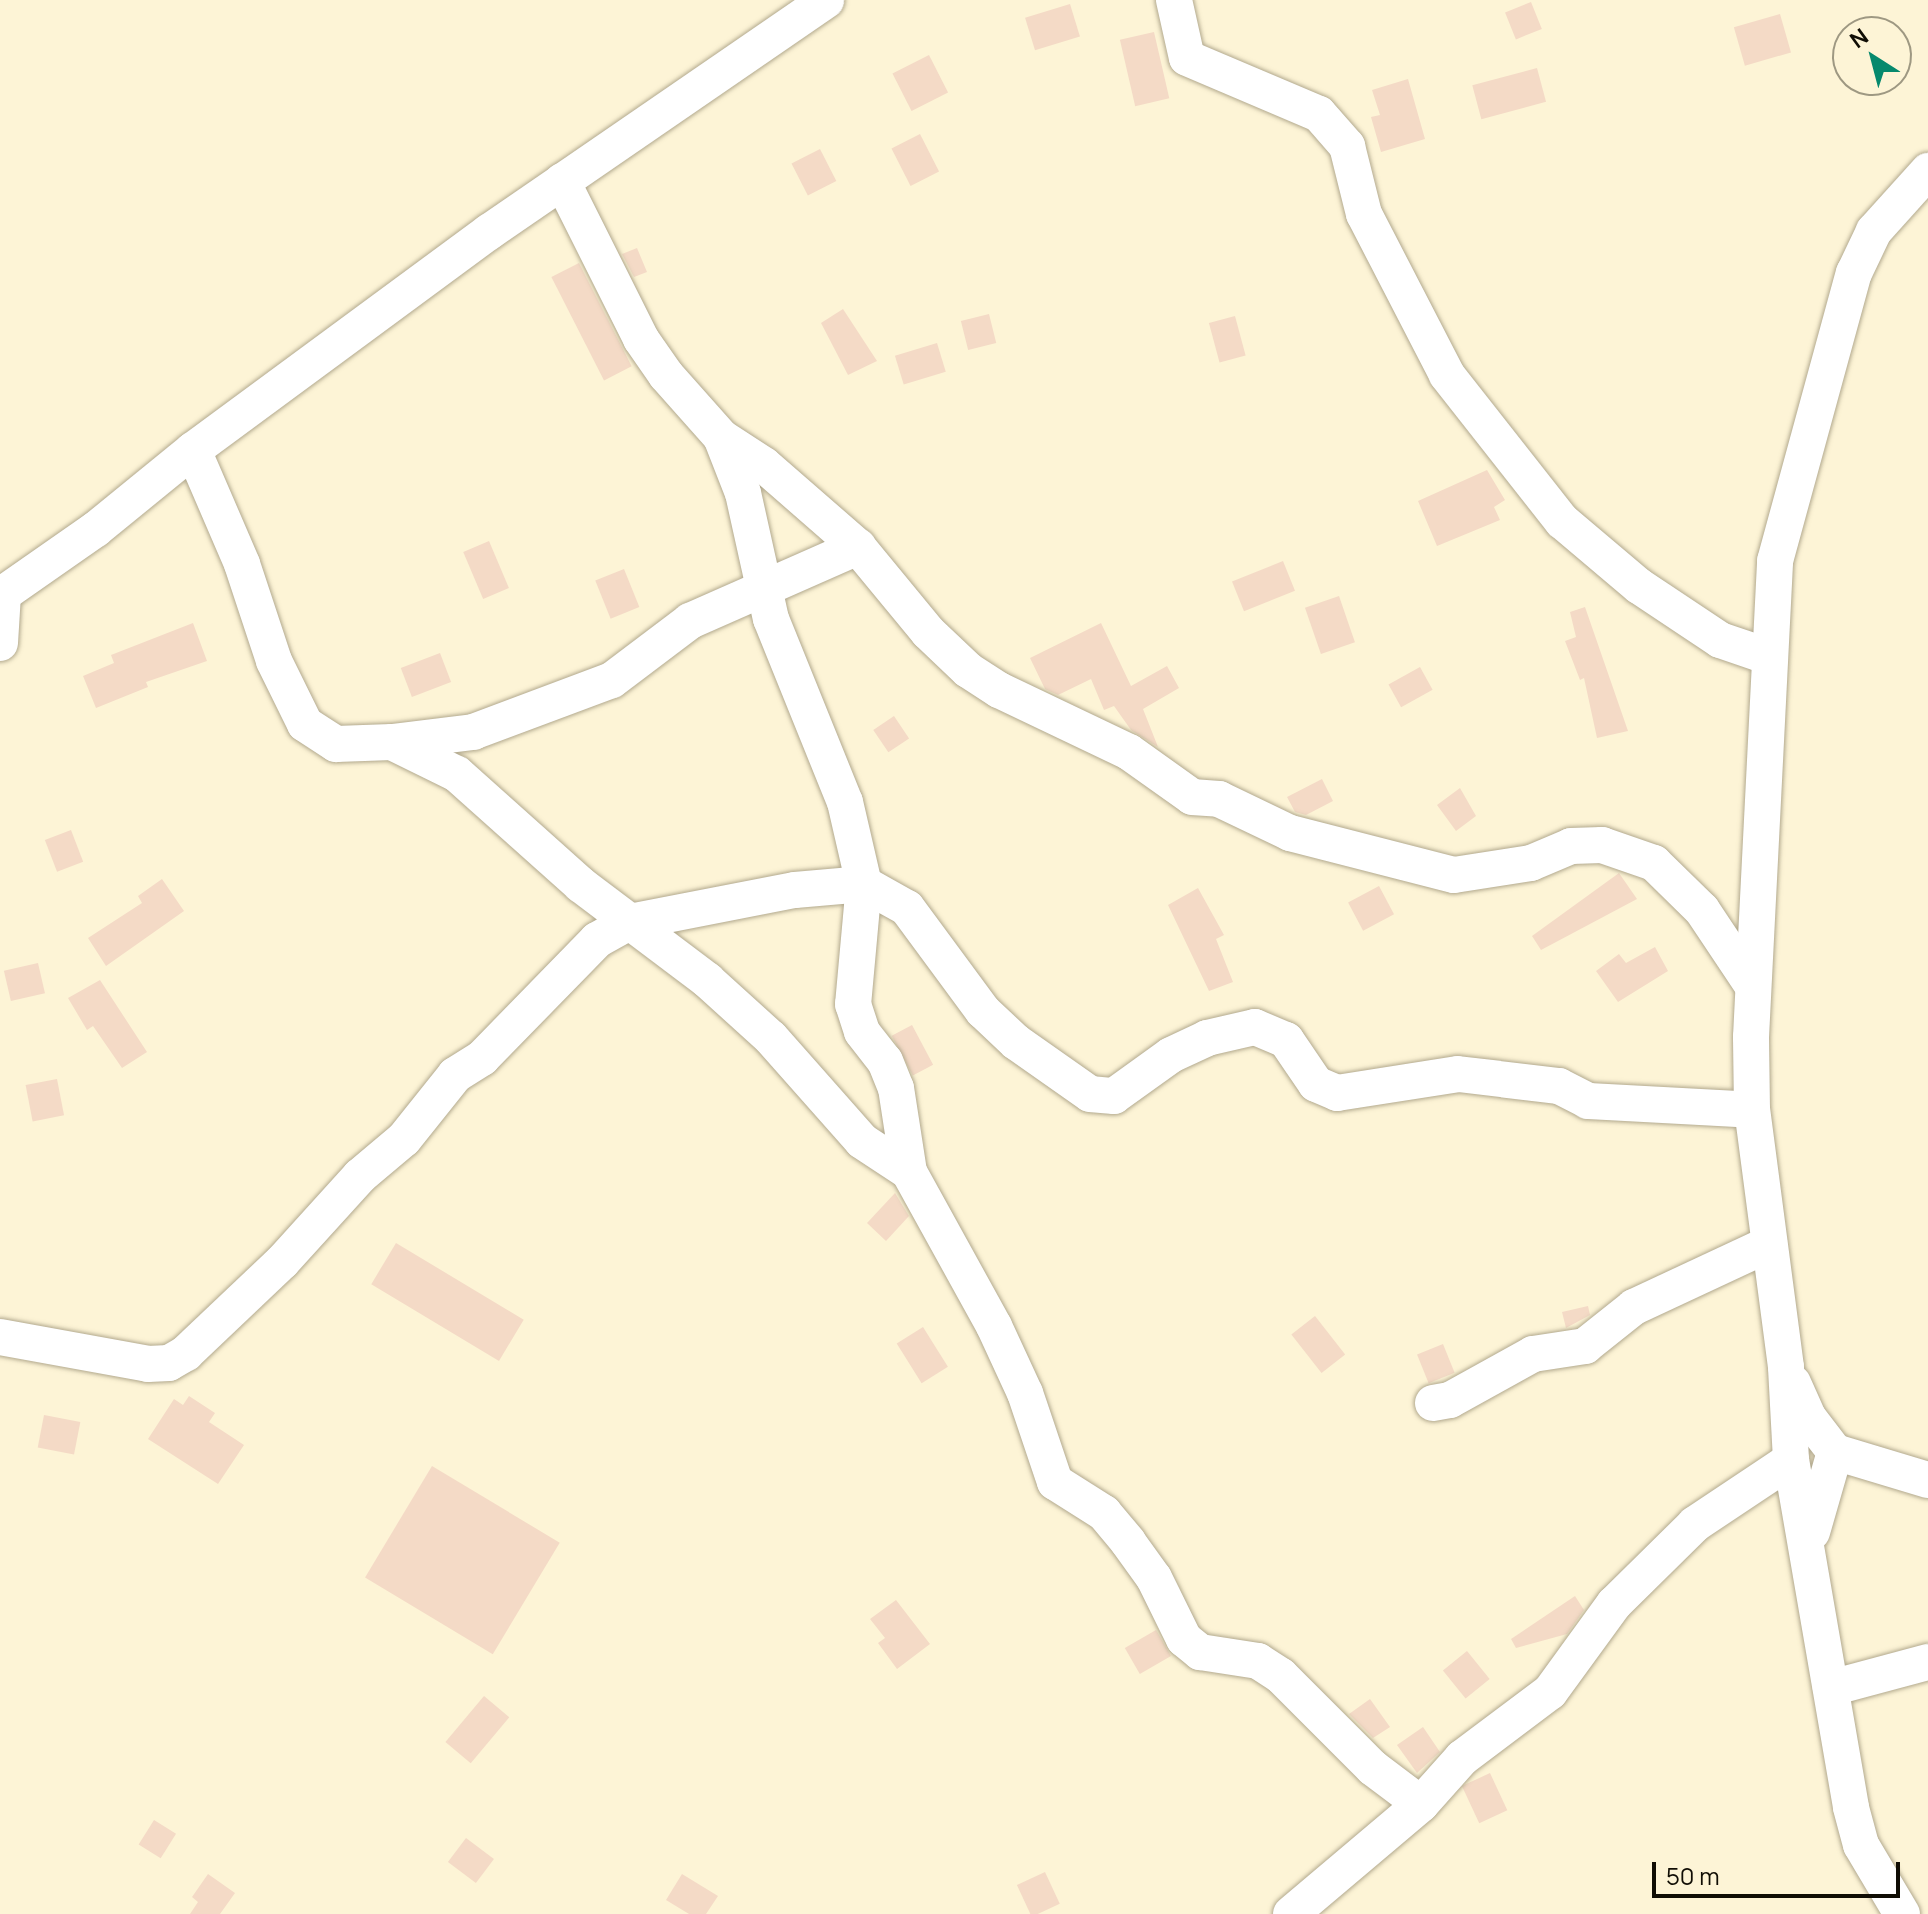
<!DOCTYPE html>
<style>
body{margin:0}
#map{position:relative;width:1928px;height:1914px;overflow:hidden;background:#fdf4d6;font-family:Manrope,sans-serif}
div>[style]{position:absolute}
.building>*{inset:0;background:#f4dac6;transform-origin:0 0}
.roads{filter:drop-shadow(0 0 2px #b2a98e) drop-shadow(0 0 2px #b2a98e)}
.minor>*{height:36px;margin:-18px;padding:0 18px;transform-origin:18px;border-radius:18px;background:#fff}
span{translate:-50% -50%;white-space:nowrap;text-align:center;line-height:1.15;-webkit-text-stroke:6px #fdf4d6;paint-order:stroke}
.north{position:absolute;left:1832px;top:16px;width:80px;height:80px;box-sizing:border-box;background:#fdf4d6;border:2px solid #9e9882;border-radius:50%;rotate:324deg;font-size:22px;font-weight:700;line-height:32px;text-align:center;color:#100d04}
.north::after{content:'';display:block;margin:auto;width:28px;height:36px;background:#06896d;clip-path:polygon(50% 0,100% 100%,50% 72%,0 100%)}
.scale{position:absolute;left:1652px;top:1862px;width:248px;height:36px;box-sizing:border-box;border:4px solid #100d04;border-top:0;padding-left:10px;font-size:24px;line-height:28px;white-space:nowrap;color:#100d04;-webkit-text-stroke:6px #fdf4d6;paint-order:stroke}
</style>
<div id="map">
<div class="building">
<div style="left:1531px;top:2px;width:29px;height:28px;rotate:68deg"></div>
<div style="left:1070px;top:4px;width:34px;height:47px;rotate:73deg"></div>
<div style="left:1780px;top:14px;width:40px;height:48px;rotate:74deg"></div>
<div style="left:1154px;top:32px;width:68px;height:35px;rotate:77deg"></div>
<div style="left:929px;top:55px;width:42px;height:41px;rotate:63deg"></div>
<div style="left:1537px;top:68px;width:35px;height:67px;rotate:75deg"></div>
<div style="clip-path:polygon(1408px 79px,1425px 139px,1381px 152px,1371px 117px,1380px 115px,1372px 90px)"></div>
<div style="left:920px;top:134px;width:42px;height:32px;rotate:63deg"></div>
<div style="left:820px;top:149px;width:36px;height:32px;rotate:63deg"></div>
<div style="clip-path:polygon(637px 248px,647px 272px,634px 277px,622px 254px)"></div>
<div style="left:579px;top:263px;width:116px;height:31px;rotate:63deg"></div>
<div style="clip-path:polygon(843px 309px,877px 361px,848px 375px,821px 323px)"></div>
<div style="left:989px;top:314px;width:30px;height:29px;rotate:76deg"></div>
<div style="left:1235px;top:316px;width:41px;height:27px;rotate:75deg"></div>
<div style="left:937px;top:343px;width:30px;height:44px;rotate:73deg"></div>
<div style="clip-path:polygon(1487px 470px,1505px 500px,1494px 507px,1500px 520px,1437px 546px,1418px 501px)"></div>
<div style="left:489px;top:541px;width:51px;height:28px;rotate:67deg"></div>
<div style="left:1283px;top:561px;width:32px;height:55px;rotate:68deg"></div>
<div style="left:624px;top:569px;width:41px;height:31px;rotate:68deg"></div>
<div style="left:1339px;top:596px;width:49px;height:36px;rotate:71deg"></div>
<div style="clip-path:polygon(1585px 607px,1628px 731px,1597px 738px,1584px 678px,1580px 680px,1565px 641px,1576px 637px,1570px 612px)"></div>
<div style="clip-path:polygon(193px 623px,207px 661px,146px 682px,148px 687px,96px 708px,83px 676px,114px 663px,111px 655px)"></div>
<div style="clip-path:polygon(1101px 623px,1131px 686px,1167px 666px,1179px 688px,1143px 709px,1158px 747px,1131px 730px,1114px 706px,1104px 710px,1091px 679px,1058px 695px,1045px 689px,1030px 658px)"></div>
<div style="left:440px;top:653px;width:31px;height:42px;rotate:69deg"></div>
<div style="left:1420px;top:667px;width:26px;height:36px;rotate:61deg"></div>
<div style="left:894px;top:716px;width:27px;height:25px;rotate:56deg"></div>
<div style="clip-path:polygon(1322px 779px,1333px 801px,1306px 815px,1295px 812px,1287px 797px)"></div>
<div style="clip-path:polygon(1460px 788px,1476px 816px,1456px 831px,1437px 805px)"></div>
<div style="left:71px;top:830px;width:34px;height:28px;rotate:69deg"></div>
<div style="clip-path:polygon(1619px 873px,1637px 899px,1541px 950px,1532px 936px)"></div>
<div style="clip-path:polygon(162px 879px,184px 911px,106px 966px,88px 938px,142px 903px,138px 896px)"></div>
<div style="left:1379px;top:886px;width:32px;height:35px;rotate:62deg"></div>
<div style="clip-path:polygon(1198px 888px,1224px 935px,1216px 939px,1233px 982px,1209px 991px,1168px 905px)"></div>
<div style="clip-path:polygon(1655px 947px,1668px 971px,1618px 1002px,1596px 971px,1619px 954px,1626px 963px)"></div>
<div style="left:38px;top:963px;width:31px;height:35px;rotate:77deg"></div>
<div style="clip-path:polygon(100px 980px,147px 1052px,122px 1068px,93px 1026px,87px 1030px,68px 998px)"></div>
<div style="left:912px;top:1025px;width:45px;height:23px;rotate:62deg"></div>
<div style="left:57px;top:1079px;width:37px;height:32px;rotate:79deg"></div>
<div style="clip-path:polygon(895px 1193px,909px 1216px,886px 1241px,867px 1223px)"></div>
<div style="left:396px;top:1243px;width:149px;height:48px;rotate:31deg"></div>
<div style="clip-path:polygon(1588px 1306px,1590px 1315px,1566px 1328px,1562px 1312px)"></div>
<div style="left:1315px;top:1316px;width:49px;height:30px;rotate:52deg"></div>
<div style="left:923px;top:1327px;width:47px;height:31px;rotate:58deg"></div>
<div style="left:1443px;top:1344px;width:31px;height:28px;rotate:68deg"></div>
<div style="clip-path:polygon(189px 1396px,215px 1413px,209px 1422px,244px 1445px,218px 1484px,148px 1439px,174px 1399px,183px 1405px)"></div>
<div style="left:44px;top:1415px;width:37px;height:33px;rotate:11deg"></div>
<div style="left:432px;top:1466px;width:149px;height:130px;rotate:31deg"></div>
<div style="clip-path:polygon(1575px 1596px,1584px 1610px,1567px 1634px,1516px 1648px,1511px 1639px)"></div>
<div style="clip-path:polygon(896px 1600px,930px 1644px,897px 1669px,878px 1643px,885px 1638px,870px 1619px)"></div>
<div style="left:1156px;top:1630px;width:30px;height:36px;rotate:60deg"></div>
<div style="left:1467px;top:1651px;width:36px;height:31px;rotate:51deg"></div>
<div style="left:484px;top:1696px;width:33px;height:60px;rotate:40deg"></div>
<div style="clip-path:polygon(1370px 1699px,1390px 1727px,1373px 1738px,1349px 1714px)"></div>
<div style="clip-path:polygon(1423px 1727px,1440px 1752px,1417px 1773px,1397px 1745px)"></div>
<div style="left:1490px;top:1773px;width:41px;height:31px;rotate:65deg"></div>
<div style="left:154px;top:1820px;width:26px;height:29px;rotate:32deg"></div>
<div style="left:466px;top:1838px;width:35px;height:30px;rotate:37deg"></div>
<div style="left:1045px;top:1872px;width:35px;height:31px;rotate:65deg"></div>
<div style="clip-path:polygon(208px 1874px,235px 1893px,220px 1914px,190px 1914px,198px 1902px,192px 1897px)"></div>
<div style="clip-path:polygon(682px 1874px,718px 1896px,706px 1914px,689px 1914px,666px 1900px)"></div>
</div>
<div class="roads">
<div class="minor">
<div style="left:1174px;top:0;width:59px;rotate:77.4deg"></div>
<div style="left:1187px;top:58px;width:143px;rotate:23deg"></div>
<div style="left:1319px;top:114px;width:43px;rotate:48.8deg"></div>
<div style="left:1347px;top:146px;width:70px;rotate:76deg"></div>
<div style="left:1364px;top:214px;width:181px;rotate:62.7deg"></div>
<div style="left:1447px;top:375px;width:186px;rotate:51.8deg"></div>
<div style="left:1562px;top:521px;width:101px;rotate:40.2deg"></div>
<div style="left:1639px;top:586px;width:97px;rotate:33.7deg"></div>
<div style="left:1720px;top:640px;width:50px;rotate:18.8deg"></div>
<div style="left:562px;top:181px;width:177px;rotate:63.4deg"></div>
<div style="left:641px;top:339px;width:44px;rotate:55.2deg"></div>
<div style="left:666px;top:375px;width:83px;rotate:48.4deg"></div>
<div style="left:721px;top:437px;width:51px;rotate:33.1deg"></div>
<div style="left:764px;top:465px;width:125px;rotate:41.1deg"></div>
<div style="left:858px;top:547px;width:110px;rotate:50.5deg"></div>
<div style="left:928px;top:632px;width:55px;rotate:43.5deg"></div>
<div style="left:968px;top:670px;width:37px;rotate:33deg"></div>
<div style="left:999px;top:690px;width:144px;rotate:25.5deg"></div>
<div style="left:1129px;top:752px;width:77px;rotate:35.5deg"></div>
<div style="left:1192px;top:797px;width:27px;rotate:4deg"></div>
<div style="left:1219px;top:799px;width:79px;rotate:25.6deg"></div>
<div style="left:1290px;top:833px;width:169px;rotate:14.4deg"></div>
<div style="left:1454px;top:875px;width:78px;rotate:-8.9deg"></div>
<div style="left:1531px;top:863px;width:43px;rotate:-23deg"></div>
<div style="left:1571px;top:846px;width:31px;rotate:-2deg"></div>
<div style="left:1602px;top:845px;width:55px;rotate:19.1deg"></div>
<div style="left:1654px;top:863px;width:67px;rotate:44.4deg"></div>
<div style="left:1702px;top:910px;width:90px;rotate:56.3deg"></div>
<div style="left:721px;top:437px;width:60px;rotate:68.6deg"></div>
<div style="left:743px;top:493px;width:129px;rotate:77.5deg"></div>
<div style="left:771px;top:619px;width:197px;rotate:68deg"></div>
<div style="left:845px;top:802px;width:84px;rotate:77deg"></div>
<div style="left:864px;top:884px;width:121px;rotate:95.2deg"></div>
<div style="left:853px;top:1004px;width:29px;rotate:72deg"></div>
<div style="left:862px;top:1032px;width:37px;rotate:52deg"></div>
<div style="left:885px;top:1061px;width:29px;rotate:68deg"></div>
<div style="left:896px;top:1088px;width:85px;rotate:81.2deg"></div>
<div style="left:193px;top:450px;width:124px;rotate:66.7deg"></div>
<div style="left:242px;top:564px;width:102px;rotate:71.7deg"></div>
<div style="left:274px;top:661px;width:70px;rotate:63.8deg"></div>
<div style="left:305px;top:724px;width:37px;rotate:33deg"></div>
<div style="left:336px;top:744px;width:56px;rotate:-2deg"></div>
<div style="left:392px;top:742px;width:72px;rotate:26.2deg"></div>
<div style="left:457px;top:774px;width:166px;rotate:41.8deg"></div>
<div style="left:581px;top:885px;width:158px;rotate:37deg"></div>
<div style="left:707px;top:980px;width:86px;rotate:42.2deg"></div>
<div style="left:771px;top:1038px;width:137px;rotate:48.5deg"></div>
<div style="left:862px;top:1141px;width:56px;rotate:33.4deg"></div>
<div style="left:909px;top:1172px;width:176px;rotate:61.1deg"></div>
<div style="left:994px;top:1326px;width:74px;rotate:65.2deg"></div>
<div style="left:1025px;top:1393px;width:94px;rotate:71.4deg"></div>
<div style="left:1055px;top:1482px;width:58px;rotate:32.3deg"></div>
<div style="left:1104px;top:1513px;width:38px;rotate:50deg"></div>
<div style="left:1128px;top:1542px;width:44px;rotate:54.2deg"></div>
<div style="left:1154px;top:1578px;width:68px;rotate:63.8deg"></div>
<div style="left:1184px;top:1639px;width:21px;rotate:39deg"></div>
<div style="left:1200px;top:1652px;width:59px;rotate:8.8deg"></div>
<div style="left:1258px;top:1661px;width:27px;rotate:33deg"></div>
<div style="left:1281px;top:1676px;width:130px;rotate:45deg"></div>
<div style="left:1373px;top:1768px;width:60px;rotate:36.9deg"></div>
<div style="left:0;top:596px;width:117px;rotate:-34.9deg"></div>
<div style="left:96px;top:529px;width:125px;rotate:-39.2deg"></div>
<div style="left:193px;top:450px;width:368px;rotate:-36.4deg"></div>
<div style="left:489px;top:232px;width:409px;rotate:-34.5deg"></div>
<div style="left:0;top:643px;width:49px;rotate:-86.5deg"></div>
<div style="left:392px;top:742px;width:82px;rotate:-7deg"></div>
<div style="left:473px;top:732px;width:148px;rotate:-20.5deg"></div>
<div style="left:612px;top:680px;width:98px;rotate:-37.1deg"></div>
<div style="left:690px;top:621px;width:184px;rotate:-23.8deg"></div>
<div style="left:0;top:1337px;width:150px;rotate:10.3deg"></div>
<div style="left:148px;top:1364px;width:21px;rotate:-3deg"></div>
<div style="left:169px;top:1363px;width:20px;rotate:-30deg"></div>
<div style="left:186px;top:1353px;width:132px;rotate:-43.5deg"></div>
<div style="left:282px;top:1262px;width:116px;rotate:-47.8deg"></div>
<div style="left:360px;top:1176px;width:57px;rotate:-40.1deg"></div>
<div style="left:404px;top:1139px;width:82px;rotate:-51.4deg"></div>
<div style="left:455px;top:1075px;width:32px;rotate:-32deg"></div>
<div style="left:482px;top:1058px;width:165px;rotate:-45.7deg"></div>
<div style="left:597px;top:940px;width:38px;rotate:-29deg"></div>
<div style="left:630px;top:922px;width:168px;rotate:-11deg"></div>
<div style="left:795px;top:890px;width:69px;rotate:-5deg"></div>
<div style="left:864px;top:884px;width:49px;rotate:29.2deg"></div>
<div style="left:907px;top:908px;width:128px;rotate:53.6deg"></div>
<div style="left:983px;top:1011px;width:45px;rotate:43.2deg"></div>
<div style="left:1016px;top:1042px;width:90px;rotate:35.1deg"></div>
<div style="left:1090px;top:1094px;width:24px;rotate:5deg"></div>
<div style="left:1114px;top:1096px;width:70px;rotate:-35.7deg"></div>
<div style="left:1171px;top:1055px;width:40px;rotate:-25deg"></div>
<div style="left:1207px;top:1038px;width:49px;rotate:-12.9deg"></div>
<div style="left:1255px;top:1027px;width:34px;rotate:23deg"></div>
<div style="left:1286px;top:1040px;width:53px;rotate:55.7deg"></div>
<div style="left:1316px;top:1084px;width:23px;rotate:23deg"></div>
<div style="left:1337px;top:1093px;width:122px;rotate:-8.9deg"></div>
<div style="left:1458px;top:1074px;width:102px;rotate:6.8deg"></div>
<div style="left:1559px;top:1086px;width:33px;rotate:27deg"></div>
<div style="left:1588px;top:1101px;width:164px;rotate:3.1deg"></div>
<div style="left:1793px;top:1383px;width:37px;rotate:66deg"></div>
<div style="left:1808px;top:1417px;width:44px;rotate:52.4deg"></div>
<div style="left:1835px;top:1452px;width:97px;rotate:16.8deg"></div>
<div style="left:1433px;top:1403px;width:17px;rotate:-10deg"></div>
<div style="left:1450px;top:1400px;width:95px;rotate:-29deg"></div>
<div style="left:1533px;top:1354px;width:53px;rotate:-8.7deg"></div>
<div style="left:1585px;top:1346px;width:63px;rotate:-38.5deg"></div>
<div style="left:1634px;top:1307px;width:149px;rotate:-25deg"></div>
<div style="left:1812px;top:1532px;width:83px;rotate:-74deg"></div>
<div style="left:1831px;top:1688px;width:100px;rotate:-15deg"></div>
<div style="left:1291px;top:1914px;width:170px;rotate:-40.2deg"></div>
<div style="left:1421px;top:1804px;width:62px;rotate:-48.3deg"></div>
<div style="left:1462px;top:1758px;width:110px;rotate:-36.9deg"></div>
<div style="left:1550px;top:1692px;width:109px;rotate:-54deg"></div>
<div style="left:1614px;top:1604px;width:114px;rotate:-44.6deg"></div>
<div style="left:1695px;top:1524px;width:115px;rotate:-33.7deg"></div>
<div style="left:1902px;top:1914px;width:80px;rotate:-120.7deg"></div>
<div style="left:1861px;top:1845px;width:39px;rotate:-105deg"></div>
<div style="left:1851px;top:1807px;width:352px;rotate:-99.8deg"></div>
<div style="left:1791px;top:1460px;width:93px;rotate:-93.1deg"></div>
<div style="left:1786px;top:1367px;width:259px;rotate:-97.5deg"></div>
<div style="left:1752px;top:1110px;width:73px;rotate:-90.8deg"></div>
<div style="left:1751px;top:1037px;width:477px;rotate:-87.1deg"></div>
<div style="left:1775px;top:561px;width:299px;rotate:-74.7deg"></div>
<div style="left:1854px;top:273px;width:47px;rotate:-64.5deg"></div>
<div style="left:1874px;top:231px;width:81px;rotate:-48deg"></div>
</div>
</div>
<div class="north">N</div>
<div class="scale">50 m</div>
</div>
